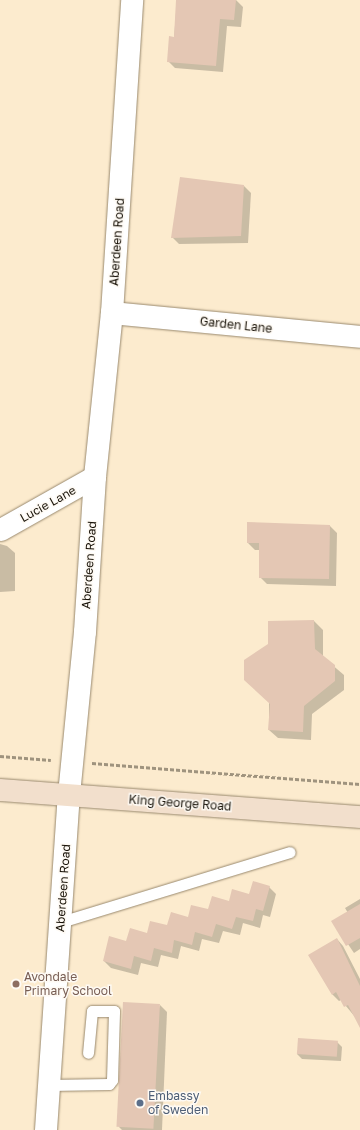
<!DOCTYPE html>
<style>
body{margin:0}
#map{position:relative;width:360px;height:1130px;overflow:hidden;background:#fcebce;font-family:"Golos Text",sans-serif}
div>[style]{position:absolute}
.shadow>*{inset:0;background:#0003}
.building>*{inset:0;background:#e4c7b4;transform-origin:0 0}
.path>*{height:2.5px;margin-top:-1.25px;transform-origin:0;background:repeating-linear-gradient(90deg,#9f937e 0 4px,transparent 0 6px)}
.roads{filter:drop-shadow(0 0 1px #99896e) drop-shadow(0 0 1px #99896e)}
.lane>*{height:11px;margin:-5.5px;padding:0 5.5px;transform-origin:5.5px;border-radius:5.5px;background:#fff}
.street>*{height:22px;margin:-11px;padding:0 11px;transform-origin:11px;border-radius:11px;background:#fff}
.secondary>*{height:22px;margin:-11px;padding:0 11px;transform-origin:11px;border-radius:11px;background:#f2dfcc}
.dots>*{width:11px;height:11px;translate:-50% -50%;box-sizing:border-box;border:2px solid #fefaf4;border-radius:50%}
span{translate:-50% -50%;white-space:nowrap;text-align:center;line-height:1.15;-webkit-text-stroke:3px #fefaf4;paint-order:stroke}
.street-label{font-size:12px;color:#181208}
.education-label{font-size:12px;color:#785e54}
.left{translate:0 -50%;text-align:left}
.service-label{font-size:12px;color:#4e5e75}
</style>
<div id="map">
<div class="shadow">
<div style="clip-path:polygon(177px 0,236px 0,243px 7px,241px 27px,227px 26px,223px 72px,175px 68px,168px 61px,174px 38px)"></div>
<div style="clip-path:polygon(244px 186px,251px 193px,248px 243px,179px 244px,172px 237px)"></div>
<div style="clip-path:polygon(330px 526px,337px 533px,336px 586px,267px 584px,260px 577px,260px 550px,255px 550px,248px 543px)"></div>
<div style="clip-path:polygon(0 544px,7px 546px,15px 553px,15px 591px,0 592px)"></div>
<div style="clip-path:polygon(314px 621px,323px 630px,323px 657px,344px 675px,344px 690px,312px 714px,311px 740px,278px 738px,269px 730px,269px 622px)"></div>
<div style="clip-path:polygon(269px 887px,276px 894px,270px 917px,263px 915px,260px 928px,243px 923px,240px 935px,223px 931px,219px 943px,202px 939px,199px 951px,181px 946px,178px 959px,161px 955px,158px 967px,141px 963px,138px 975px,111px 968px,104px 961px,127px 942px)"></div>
<div style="clip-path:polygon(360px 899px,360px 949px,354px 953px,333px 922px,348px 913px,345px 908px)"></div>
<div style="clip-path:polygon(337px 939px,343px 946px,360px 979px,360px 1023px,341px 1000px,339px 1001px,332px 994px)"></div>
<div style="clip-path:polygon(160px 1005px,167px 1012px,162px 1130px,122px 1130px,119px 1127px)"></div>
<div style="clip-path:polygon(337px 1042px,342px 1047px,341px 1061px,302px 1059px,297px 1054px)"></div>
</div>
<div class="building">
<div style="clip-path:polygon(176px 0,236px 0,234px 20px,220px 19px,216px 66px,167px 62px,169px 36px,174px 37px)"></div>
<div style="clip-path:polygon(180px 177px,244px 185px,241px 236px,171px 238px)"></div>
<div style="clip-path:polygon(247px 522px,330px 525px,329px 579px,259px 578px,259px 543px,247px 543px)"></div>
<div style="clip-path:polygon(314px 620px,315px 649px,335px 665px,335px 681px,304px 706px,303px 732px,268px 730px,270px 704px,244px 680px,244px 660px,268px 644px,268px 621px)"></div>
<div style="clip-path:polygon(253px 881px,270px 886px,263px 911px,256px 909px,253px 921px,236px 917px,232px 929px,216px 924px,212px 937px,195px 932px,192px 945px,174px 940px,172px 953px,154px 948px,151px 961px,134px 956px,131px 969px,103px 961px,109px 936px,126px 941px,130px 928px,147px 933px,150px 921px,167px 925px,171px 912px,188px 917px,191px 905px,208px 909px,212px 896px,229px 901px,232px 889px,249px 894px)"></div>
<div style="clip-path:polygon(360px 904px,360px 938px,346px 946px,331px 921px)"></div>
<div style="clip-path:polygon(337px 938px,360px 986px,360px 1028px,348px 1005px,344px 1007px,336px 992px,332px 995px,308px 955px)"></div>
<div style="left:123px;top:1002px;width:37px;height:125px;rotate:3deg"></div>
<div style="left:298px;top:1038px;width:40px;height:16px;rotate:4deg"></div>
</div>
<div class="path">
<div style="left:0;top:756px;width:51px;rotate:4.5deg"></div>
<div style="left:92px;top:763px;width:269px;rotate:4.5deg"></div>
</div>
<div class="roads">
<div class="lane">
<div style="left:61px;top:922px;width:239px;rotate:-17deg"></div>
<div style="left:49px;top:1085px;width:60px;rotate:-1deg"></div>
<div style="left:109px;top:1084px;width:5px;rotate:-53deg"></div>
<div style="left:112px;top:1080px;width:69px;rotate:-88.3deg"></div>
<div style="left:114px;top:1011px;width:22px;rotate:180deg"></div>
<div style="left:92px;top:1011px;width:42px;rotate:95.4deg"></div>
</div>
<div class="street">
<div style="left:112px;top:313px;width:249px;rotate:5.5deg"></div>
<div style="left:1px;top:530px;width:108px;rotate:-29.4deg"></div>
<div style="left:46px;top:1130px;width:336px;rotate:-86.1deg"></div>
<div style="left:69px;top:795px;width:164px;rotate:-84.4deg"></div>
<div style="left:85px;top:632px;width:155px;rotate:-86.3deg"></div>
<div style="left:95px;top:477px;width:165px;rotate:-84.1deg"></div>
<div style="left:112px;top:313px;width:314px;rotate:-86.3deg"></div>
</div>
<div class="secondary">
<div style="left:0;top:790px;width:361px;rotate:4.3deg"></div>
</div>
</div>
<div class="dots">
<div style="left:16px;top:984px;background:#8d6e63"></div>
<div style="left:140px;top:1103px;background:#5c6f8a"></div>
</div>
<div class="street-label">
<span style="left:117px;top:242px;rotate:-86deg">Aberdeen Road</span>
<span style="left:236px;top:325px;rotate:6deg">Garden Lane</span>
<span style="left:48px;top:504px;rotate:-29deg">Lucie Lane</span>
<span style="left:89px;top:565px;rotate:-86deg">Aberdeen Road</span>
<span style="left:180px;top:803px;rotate:4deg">King George Road</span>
<span style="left:63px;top:888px;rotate:-86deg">Aberdeen Road</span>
</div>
<div class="education-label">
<span class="left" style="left:24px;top:984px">Avondale<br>Primary School</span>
</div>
<div class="service-label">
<span class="left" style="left:148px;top:1103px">Embassy<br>of Sweden</span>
</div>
</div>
